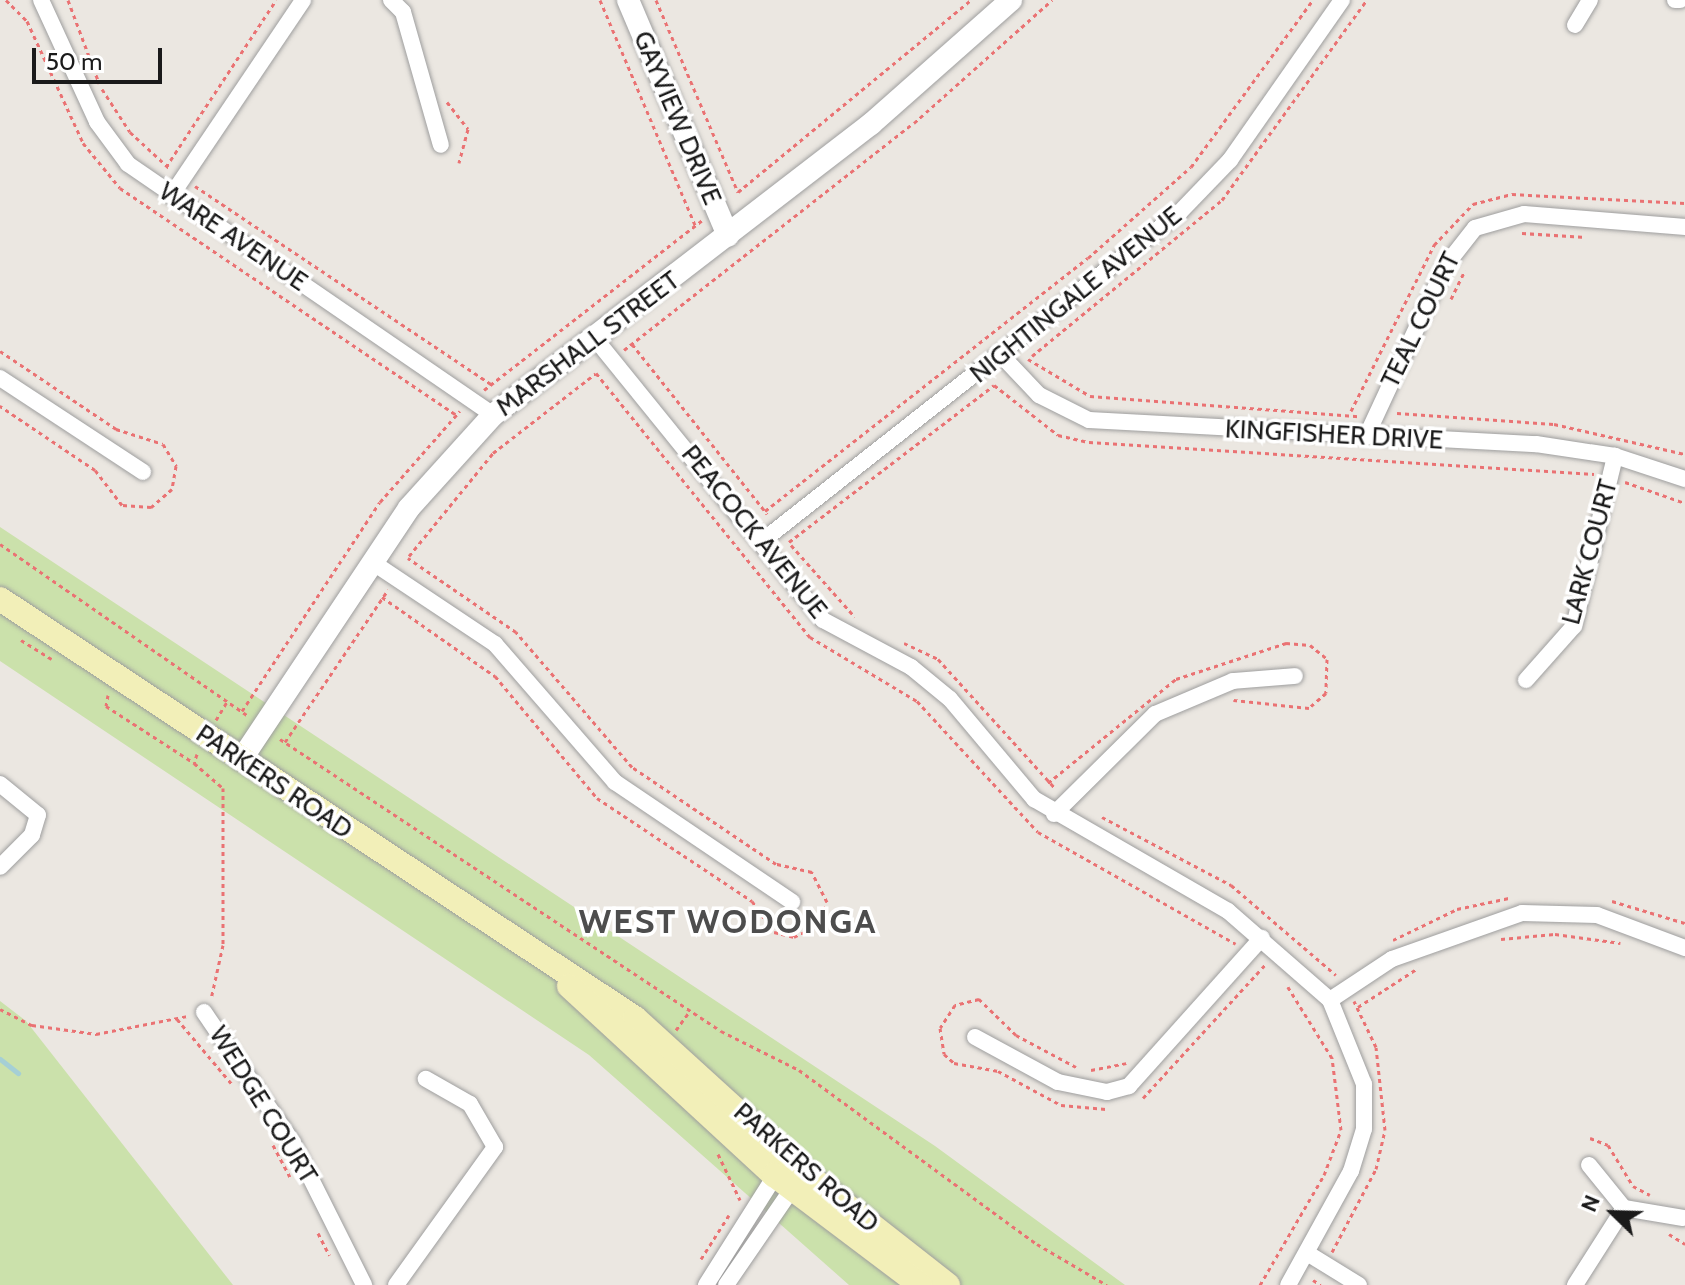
<!DOCTYPE html>
<style>
body{margin:0}
#map{position:relative;width:1685px;height:1285px;overflow:hidden;background:#ebe7e1;font-family:Cabin,sans-serif}
div>[style]{position:absolute}
.grass>*{inset:0;background:#cbe1ab}
.stream>*{height:5px;margin:-2.5px;padding:0 2.5px;transform-origin:2.5px;border-radius:2.5px;background:#a5cfd5}
.path>*{height:3px;margin-top:-1.5px;transform-origin:0;background:repeating-linear-gradient(90deg,#ea7273 0 4px,transparent 0 8px)}
.roads{filter:drop-shadow(0 0 2px #9e9e9e) drop-shadow(0 0 2px #9e9e9e)}
.minor>*{height:16px;margin:-8px;padding:0 8px;transform-origin:8px;border-radius:8px;background:#fff}
.tertiary>*{height:22px;margin:-11px;padding:0 11px;transform-origin:11px;border-radius:11px;background:#fff}
.secondary>*{height:24px;margin:-12px;padding:0 12px;transform-origin:12px;border-radius:12px;background:#f2efb8}
span{translate:-50% -50%;white-space:nowrap;text-align:center;line-height:1.15;-webkit-text-stroke:7px #fff;paint-order:stroke}
.street-label{font-size:26px;color:#1a1a1a}
.district-label{font-size:34px;color:#4d4d4d;font-weight:700;letter-spacing:2px}
.north{position:absolute;left:1573px;top:1173px;width:80px;height:80px;-webkit-text-stroke:6px #fff;paint-order:stroke;rotate:293deg;font-size:22px;font-weight:700;line-height:32px;text-align:center;color:#1a1a1a}
.north::after{content:'';display:block;margin:auto;width:28px;height:36px;background:#1a1a1a;clip-path:polygon(50% 0,100% 100%,50% 72%,0 100%)}
.scale{position:absolute;left:32px;top:48px;width:130px;height:36px;box-sizing:border-box;border:4px solid #1a1a1a;border-top:0;padding-left:10px;font-size:24px;line-height:28px;white-space:nowrap;color:#1a1a1a;-webkit-text-stroke:6px #fff;paint-order:stroke}
</style>
<div id="map">
<div class="grass">
<div style="clip-path:polygon(0 527px,935px 1146px,1125px 1285px,849px 1285px,589px 1055px,0 661px)"></div>
<div style="clip-path:polygon(0 1001px,26px 1021px,233px 1285px,0 1285px)"></div>
</div>
<div class="stream">
<div style="left:0;top:1059px;width:23px;rotate:38deg"></div>
</div>
<div class="path">
<div style="left:6px;top:0;width:30px;rotate:45deg"></div>
<div style="left:27px;top:21px;width:134px;rotate:65.3deg"></div>
<div style="left:83px;top:143px;width:58px;rotate:50.6deg"></div>
<div style="left:120px;top:188px;width:405px;rotate:34deg"></div>
<div style="left:68px;top:0;width:89px;rotate:69.5deg"></div>
<div style="left:600px;top:0;width:244px;rotate:67.1deg"></div>
<div style="left:656px;top:0;width:209px;rotate:66.9deg"></div>
<div style="left:738px;top:192px;width:302px;rotate:-39.5deg"></div>
<div style="left:102px;top:89px;width:51px;rotate:56.9deg"></div>
<div style="left:130px;top:132px;width:53px;rotate:42.7deg"></div>
<div style="left:447px;top:102px;width:34px;rotate:52deg"></div>
<div style="left:468px;top:129px;width:35px;rotate:105deg"></div>
<div style="left:166px;top:167px;width:200px;rotate:-56.6deg"></div>
<div style="left:195px;top:186px;width:356px;rotate:33.8deg"></div>
<div style="left:1522px;top:233px;width:64px;rotate:3.6deg"></div>
<div style="left:1451px;top:299px;width:32px;rotate:-64deg"></div>
<div style="left:632px;top:344px;width:217px;rotate:51.5deg"></div>
<div style="left:624px;top:350px;width:368px;rotate:-38.1deg"></div>
<div style="left:914px;top:123px;width:185px;rotate:-41.7deg"></div>
<div style="left:0;top:351px;width:140px;rotate:33.9deg"></div>
<div style="left:116px;top:429px;width:49px;rotate:17.7deg"></div>
<div style="left:163px;top:444px;width:26px;rotate:59deg"></div>
<div style="left:176px;top:466px;width:23px;rotate:100deg"></div>
<div style="left:172px;top:489px;width:28px;rotate:139deg"></div>
<div style="left:151px;top:507px;width:29px;rotate:-176deg"></div>
<div style="left:122px;top:505px;width:44px;rotate:-127.6deg"></div>
<div style="left:95px;top:470px;width:115px;rotate:-146deg"></div>
<div style="left:1032px;top:356px;width:246px;rotate:-39.4deg"></div>
<div style="left:1222px;top:200px;width:247px;rotate:-54.1deg"></div>
<div style="left:1028px;top:359px;width:72px;rotate:30.8deg"></div>
<div style="left:1090px;top:396px;width:269px;rotate:4.3deg"></div>
<div style="left:596px;top:373px;width:340px;rotate:51deg"></div>
<div style="left:810px;top:637px;width:125px;rotate:30.9deg"></div>
<div style="left:917px;top:701px;width:178px;rotate:47.3deg"></div>
<div style="left:1038px;top:832px;width:227px;rotate:29.5deg"></div>
<div style="left:484px;top:390px;width:276px;rotate:-37.9deg"></div>
<div style="left:1351px;top:411px;width:186px;rotate:-63.4deg"></div>
<div style="left:1434px;top:245px;width:57px;rotate:-46.4deg"></div>
<div style="left:1473px;top:204px;width:40px;rotate:-14.4deg"></div>
<div style="left:1512px;top:194px;width:173px;rotate:3deg"></div>
<div style="left:1397px;top:413px;width:157px;rotate:4deg"></div>
<div style="left:1554px;top:424px;width:134px;rotate:12.9deg"></div>
<div style="left:1625px;top:482px;width:64px;rotate:19.3deg"></div>
<div style="left:765px;top:511px;width:410px;rotate:-38.1deg"></div>
<div style="left:1088px;top:258px;width:137px;rotate:-41.5deg"></div>
<div style="left:1191px;top:167px;width:207px;rotate:-53.9deg"></div>
<div style="left:789px;top:542px;width:258px;rotate:-37.4deg"></div>
<div style="left:994px;top:385px;width:81px;rotate:38deg"></div>
<div style="left:1058px;top:435px;width:32px;rotate:13deg"></div>
<div style="left:1089px;top:442px;width:506px;rotate:3.63deg"></div>
<div style="left:0;top:544px;width:302px;rotate:34.7deg"></div>
<div style="left:791px;top:545px;width:96px;rotate:48.4deg"></div>
<div style="left:409px;top:556px;width:133px;rotate:-50.8deg"></div>
<div style="left:493px;top:453px;width:130px;rotate:-37.8deg"></div>
<div style="left:382px;top:597px;width:138px;rotate:35deg"></div>
<div style="left:495px;top:676px;width:159px;rotate:50.1deg"></div>
<div style="left:597px;top:798px;width:186px;rotate:33.6deg"></div>
<div style="left:752px;top:901px;width:38px;rotate:55deg"></div>
<div style="left:774px;top:932px;width:21px;rotate:14deg"></div>
<div style="left:794px;top:937px;width:28px;rotate:-26deg"></div>
<div style="left:819px;top:925px;width:24px;rotate:-71deg"></div>
<div style="left:827px;top:902px;width:34px;rotate:-117deg"></div>
<div style="left:812px;top:872px;width:37px;rotate:-167deg"></div>
<div style="left:776px;top:864px;width:174px;rotate:-146deg"></div>
<div style="left:632px;top:767px;width:178px;rotate:-130.7deg"></div>
<div style="left:516px;top:632px;width:131px;rotate:-145.6deg"></div>
<div style="left:21px;top:640px;width:36px;rotate:32deg"></div>
<div style="left:904px;top:643px;width:38px;rotate:25deg"></div>
<div style="left:938px;top:659px;width:174px;rotate:47.8deg"></div>
<div style="left:108px;top:695px;width:11px;rotate:100deg"></div>
<div style="left:106px;top:706px;width:105px;rotate:32.9deg"></div>
<div style="left:242px;top:711px;width:250px;rotate:-56.6deg"></div>
<div style="left:380px;top:502px;width:121px;rotate:-48.7deg"></div>
<div style="left:216px;top:720px;width:21px;rotate:-59deg"></div>
<div style="left:280px;top:739px;width:529px;rotate:33.51deg"></div>
<div style="left:721px;top:1031px;width:87px;rotate:26.6deg"></div>
<div style="left:799px;top:1070px;width:295px;rotate:36.2deg"></div>
<div style="left:1037px;top:1244px;width:81px;rotate:30.4deg"></div>
<div style="left:285px;top:742px;width:184px;rotate:-55.9deg"></div>
<div style="left:197px;top:754px;width:9px;rotate:108deg"></div>
<div style="left:194px;top:763px;width:38px;rotate:41deg"></div>
<div style="left:223px;top:788px;width:157px;rotate:90deg"></div>
<div style="left:223px;top:945px;width:55px;rotate:102.5deg"></div>
<div style="left:1048px;top:783px;width:165px;rotate:-39.1deg"></div>
<div style="left:1176px;top:679px;width:116px;rotate:-18.1deg"></div>
<div style="left:1286px;top:643px;width:24px;rotate:5deg"></div>
<div style="left:1310px;top:645px;width:22px;rotate:39deg"></div>
<div style="left:1327px;top:659px;width:34px;rotate:92deg"></div>
<div style="left:1326px;top:693px;width:23px;rotate:139deg"></div>
<div style="left:1309px;top:708px;width:76px;rotate:-174deg"></div>
<div style="left:1102px;top:817px;width:146px;rotate:27.8deg"></div>
<div style="left:1231px;top:885px;width:138px;rotate:40.6deg"></div>
<div style="left:1612px;top:901px;width:76px;rotate:16.8deg"></div>
<div style="left:1501px;top:939px;width:54px;rotate:-5.3deg"></div>
<div style="left:1555px;top:934px;width:66px;rotate:7.9deg"></div>
<div style="left:1393px;top:940px;width:71px;rotate:-25.8deg"></div>
<div style="left:1457px;top:909px;width:53px;rotate:-11.9deg"></div>
<div style="left:1358px;top:1007px;width:72px;rotate:-33deg"></div>
<div style="left:0;top:1009px;width:36px;rotate:27deg"></div>
<div style="left:32px;top:1025px;width:65px;rotate:8deg"></div>
<div style="left:96px;top:1034px;width:94px;rotate:-11.1deg"></div>
<div style="left:177px;top:1019px;width:84px;rotate:49.8deg"></div>
<div style="left:676px;top:1030px;width:24px;rotate:-54deg"></div>
<div style="left:1076px;top:1067px;width:68px;rotate:-151.9deg"></div>
<div style="left:1016px;top:1035px;width:52px;rotate:-135.8deg"></div>
<div style="left:979px;top:999px;width:25px;rotate:166deg"></div>
<div style="left:955px;top:1005px;width:27px;rotate:123deg"></div>
<div style="left:940px;top:1028px;width:26px;rotate:81deg"></div>
<div style="left:944px;top:1054px;width:13px;rotate:42deg"></div>
<div style="left:954px;top:1063px;width:45px;rotate:10.3deg"></div>
<div style="left:998px;top:1071px;width:72px;rotate:28.4deg"></div>
<div style="left:1061px;top:1105px;width:45px;rotate:5.1deg"></div>
<div style="left:1091px;top:1070px;width:36px;rotate:-11deg"></div>
<div style="left:1143px;top:1098px;width:180px;rotate:-47.5deg"></div>
<div style="left:1590px;top:1138px;width:19px;rotate:21deg"></div>
<div style="left:1608px;top:1145px;width:48px;rotate:58.6deg"></div>
<div style="left:1633px;top:1186px;width:19px;rotate:28deg"></div>
<div style="left:273px;top:1145px;width:36px;rotate:62deg"></div>
<div style="left:718px;top:1154px;width:51px;rotate:64.4deg"></div>
<div style="left:318px;top:1233px;width:25px;rotate:63deg"></div>
<div style="left:1669px;top:1234px;width:19px;rotate:32deg"></div>
<div style="left:1332px;top:1252px;width:94px;rotate:-62.1deg"></div>
<div style="left:1376px;top:1169px;width:40px;rotate:-77deg"></div>
<div style="left:1385px;top:1130px;width:83px;rotate:-96.2deg"></div>
<div style="left:1376px;top:1047px;width:51px;rotate:-115.6deg"></div>
<div style="left:701px;top:1259px;width:52px;rotate:-57.5deg"></div>
<div style="left:1313px;top:1280px;width:9px;rotate:32deg"></div>
<div style="left:1260px;top:1285px;width:127px;rotate:-59.8deg"></div>
<div style="left:1324px;top:1175px;width:48px;rotate:-69.3deg"></div>
<div style="left:1341px;top:1130px;width:73px;rotate:-97.1deg"></div>
<div style="left:1332px;top:1058px;width:84px;rotate:-121.8deg"></div>
</div>
<div class="roads">
<div class="minor">
<div style="left:41px;top:0;width:134px;rotate:65.3deg"></div>
<div style="left:97px;top:122px;width:52px;rotate:53.6deg"></div>
<div style="left:128px;top:164px;width:443px;rotate:34.5deg"></div>
<div style="left:391px;top:0;width:17px;rotate:45deg"></div>
<div style="left:403px;top:12px;width:138px;rotate:74.1deg"></div>
<div style="left:1675px;top:0;width:5px"></div>
<div style="left:1575px;top:25px;width:29px;rotate:-59deg"></div>
<div style="left:171px;top:196px;width:236px;rotate:-56deg"></div>
<div style="left:597px;top:341px;width:359px;rotate:51deg"></div>
<div style="left:823px;top:620px;width:100px;rotate:28.1deg"></div>
<div style="left:911px;top:667px;width:50px;rotate:39.4deg"></div>
<div style="left:950px;top:699px;width:131px;rotate:50deg"></div>
<div style="left:1034px;top:799px;width:224px;rotate:30deg"></div>
<div style="left:1228px;top:911px;width:135px;rotate:41.1deg"></div>
<div style="left:1330px;top:1000px;width:91px;rotate:68deg"></div>
<div style="left:1364px;top:1084px;width:45px;rotate:90deg"></div>
<div style="left:1364px;top:1129px;width:44px;rotate:107.2deg"></div>
<div style="left:1351px;top:1171px;width:130px;rotate:118.9deg"></div>
<div style="left:1002px;top:356px;width:54px;rotate:46.5deg"></div>
<div style="left:1039px;top:395px;width:56px;rotate:26.6deg"></div>
<div style="left:1089px;top:420px;width:448px;rotate:3.1deg"></div>
<div style="left:1536px;top:444px;width:80px;rotate:8.6deg"></div>
<div style="left:1615px;top:456px;width:74px;rotate:18.2deg"></div>
<div style="left:0;top:378px;width:171px;rotate:33.3deg"></div>
<div style="left:1366px;top:437px;width:190px;rotate:-65.1deg"></div>
<div style="left:1446px;top:265px;width:47px;rotate:-51.9deg"></div>
<div style="left:1475px;top:228px;width:51px;rotate:-15.9deg"></div>
<div style="left:1524px;top:214px;width:162px;rotate:4.6deg"></div>
<div style="left:761px;top:542px;width:533px;rotate:-38.22deg"></div>
<div style="left:1180px;top:212px;width:72px;rotate:-46.1deg"></div>
<div style="left:1230px;top:160px;width:195px;rotate:-55deg"></div>
<div style="left:372px;top:562px;width:148px;rotate:33.7deg"></div>
<div style="left:495px;top:644px;width:183px;rotate:49deg"></div>
<div style="left:615px;top:782px;width:214px;rotate:34.1deg"></div>
<div style="left:1526px;top:680px;width:72px;rotate:-48.4deg"></div>
<div style="left:1574px;top:626px;width:175px;rotate:-76.4deg"></div>
<div style="left:0;top:784px;width:49px;rotate:39.2deg"></div>
<div style="left:38px;top:815px;width:21px;rotate:107deg"></div>
<div style="left:32px;top:835px;width:45px;rotate:135deg"></div>
<div style="left:1054px;top:814px;width:142px;rotate:-44.7deg"></div>
<div style="left:1155px;top:714px;width:85px;rotate:-22.9deg"></div>
<div style="left:1233px;top:681px;width:62px;rotate:-4.6deg"></div>
<div style="left:1330px;top:1000px;width:74px;rotate:-33.5deg"></div>
<div style="left:1392px;top:959px;width:138px;rotate:-19.5deg"></div>
<div style="left:1522px;top:913px;width:75px;rotate:1.5deg"></div>
<div style="left:1597px;top:915px;width:94px;rotate:20.6deg"></div>
<div style="left:204px;top:1012px;width:158px;rotate:55.8deg"></div>
<div style="left:293px;top:1143px;width:159px;rotate:63.4deg"></div>
<div style="left:975px;top:1037px;width:94px;rotate:28.5deg"></div>
<div style="left:1058px;top:1082px;width:50px;rotate:11.5deg"></div>
<div style="left:1107px;top:1092px;width:23px;rotate:-15deg"></div>
<div style="left:1129px;top:1086px;width:199px;rotate:-48.1deg"></div>
<div style="left:1589px;top:1165px;width:55px;rotate:50.9deg"></div>
<div style="left:1624px;top:1208px;width:60px;rotate:9.6deg"></div>
<div style="left:1307px;top:1253px;width:61px;rotate:31.6deg"></div>
<div style="left:396px;top:1285px;width:170px;rotate:-54.3deg"></div>
<div style="left:495px;top:1147px;width:50px;rotate:-120.2deg"></div>
<div style="left:470px;top:1104px;width:51px;rotate:-150.4deg"></div>
<div style="left:706px;top:1285px;width:138px;rotate:-57.7deg"></div>
<div style="left:726px;top:1285px;width:124px;rotate:-55.5deg"></div>
<div style="left:1575px;top:1285px;width:91px;rotate:-57.5deg"></div>
</div>
<div class="tertiary">
<div style="left:628px;top:0;width:256px;rotate:67deg"></div>
<div style="left:241px;top:760px;width:303px;rotate:-56.3deg"></div>
<div style="left:409px;top:508px;width:125px;rotate:-47.9deg"></div>
<div style="left:493px;top:415px;width:477px;rotate:-37.6deg"></div>
<div style="left:871px;top:124px;width:187px;rotate:-41.5deg"></div>
</div>
<div class="secondary">
<div style="left:0;top:599px;width:761px;rotate:33.42deg"></div>
<div style="left:635px;top:1018px;width:229px;rotate:42.3deg"></div>
<div style="left:804px;top:1172px;width:183px;rotate:38.1deg"></div>
<div style="left:569px;top:986px;width:279px;rotate:42.7deg"></div>
<div style="left:774px;top:1175px;width:183px;rotate:37deg"></div>
</div>
</div>
<div class="street-label">
<span style="left:677px;top:118px;rotate:67deg">GAYVIEW DRIVE</span>
<span style="left:233px;top:237px;rotate:34deg">WARE AVENUE</span>
<span style="left:1076px;top:295px;rotate:-39deg">NIGHTINGALE AVENUE</span>
<span style="left:1421px;top:320px;rotate:-64deg">TEAL COURT</span>
<span style="left:588px;top:344px;rotate:-37deg">MARSHALL STREET</span>
<span style="left:1334px;top:435px;rotate:3deg">KINGFISHER DRIVE</span>
<span style="left:754px;top:532px;rotate:51deg">PEACOCK AVENUE</span>
<span style="left:1590px;top:552px;rotate:-75deg">LARK COURT</span>
<span style="left:274px;top:782px;rotate:34deg">PARKERS ROAD</span>
<span style="left:263px;top:1105px;rotate:58deg">WEDGE COURT</span>
<span style="left:806px;top:1168px;rotate:41deg">PARKERS ROAD</span>
</div>
<div class="district-label">
<span style="left:728px;top:922px">WEST WODONGA</span>
</div>
<div class="north">N</div>
<div class="scale">50 m</div>
</div>
